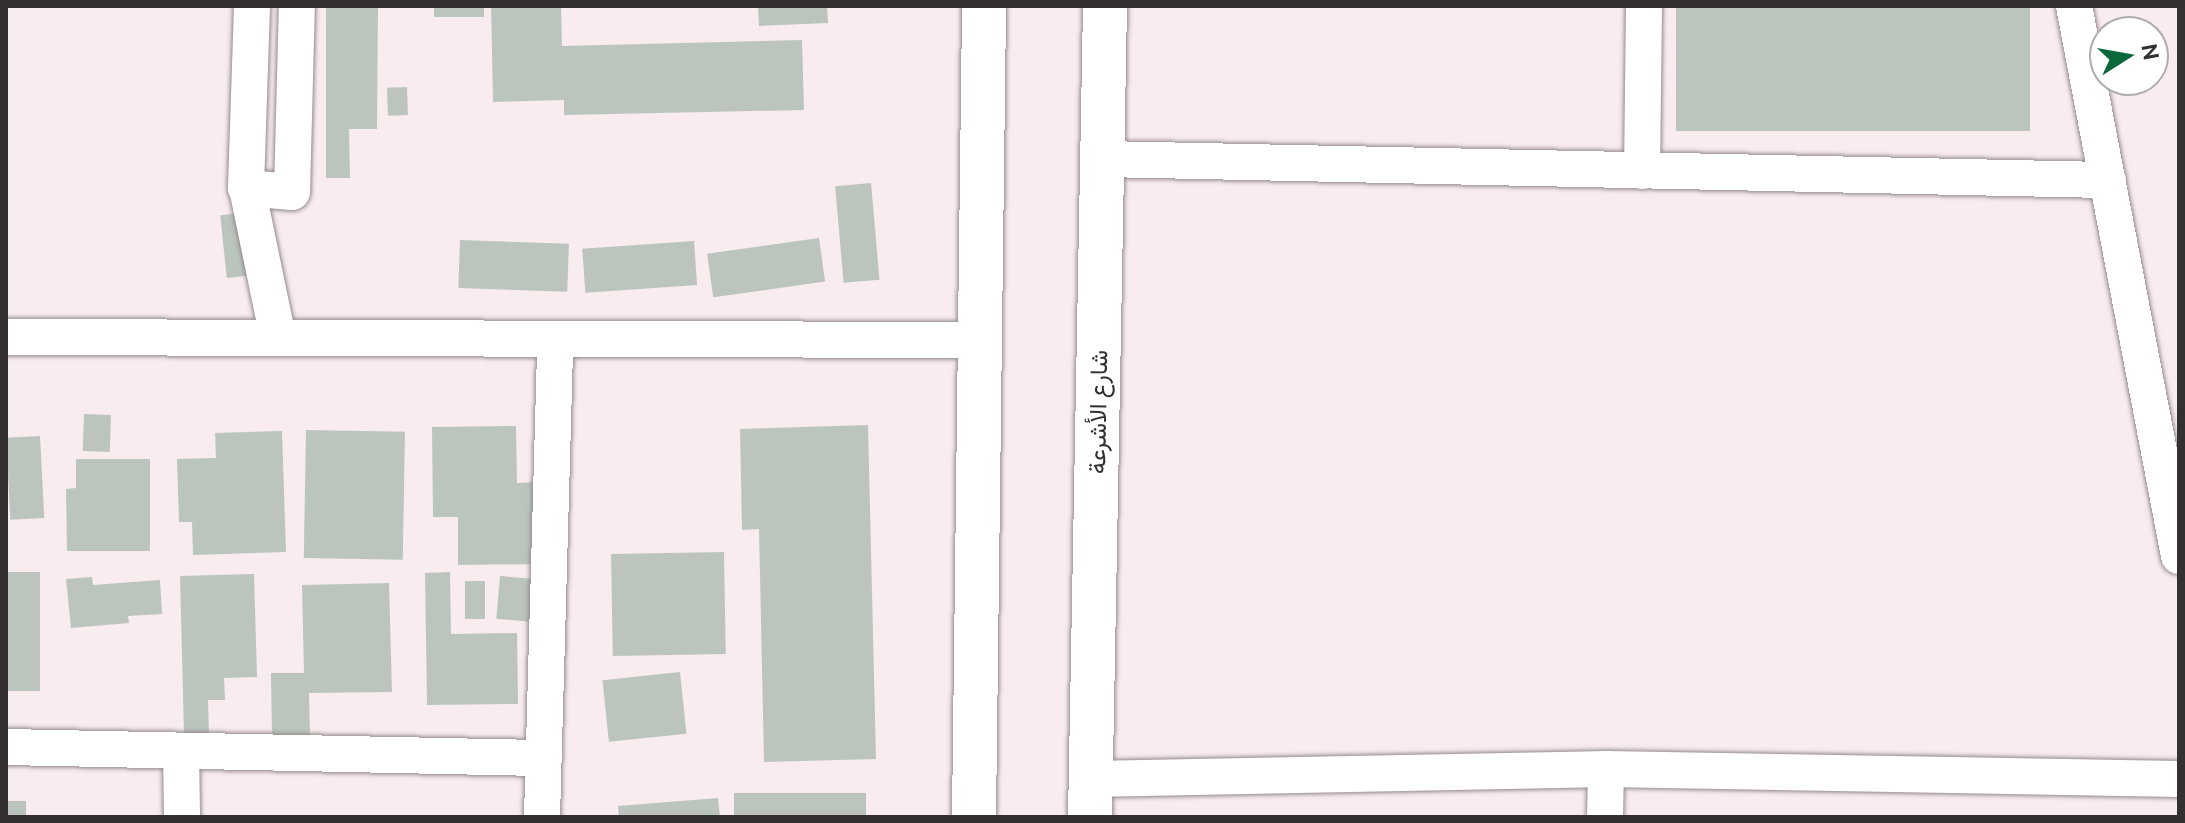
<!DOCTYPE html>
<meta charset="utf-8">
<style>
body{margin:0}
#map{position:relative;width:2185px;height:823px;overflow:hidden;background:#f8ecee;font-family:Ubuntu,Vazirmatn,sans-serif}
div>[style]{position:absolute}
.building>*{inset:0;background:#bbc5be;transform-origin:0 0}
.roads{filter:drop-shadow(0 0 2px #968b8d) drop-shadow(0 0 2px #968b8d)}
.minor>*{height:36px;margin:-18px;padding:0 18px;transform-origin:18px;border-radius:18px;background:#fff}
.tertiary>*{height:44px;margin:-22px;padding:0 22px;transform-origin:22px;border-radius:22px;background:#fff}
span{translate:-50% -50%;white-space:nowrap;text-align:center;line-height:1.15;-webkit-text-stroke:6px #fff;paint-order:stroke}
.street-label{font-size:24px;color:#342f30}
.frame{position:absolute;inset:0;border:8px solid #342f30;pointer-events:none}
.north{position:absolute;left:2089px;top:16px;width:80px;height:80px;box-sizing:border-box;background:#fff;border:2px solid #aeacac;border-radius:50%;rotate:79deg;font-size:22px;font-weight:700;line-height:32px;text-align:center;color:#342f30}
.north::after{content:'';display:block;margin:auto;width:28px;height:36px;background:#0b683b;clip-path:polygon(50% 0,100% 100%,50% 72%,0 100%)}
</style>
<div id="map">
<div class="building">
<div style="clip-path:polygon(326px 6px,378px 6px,377px 129px,349px 129px,350px 178px,326px 178px)"></div>
<div style="left:434px;top:6px;width:50px;height:11px"></div>
<div style="clip-path:polygon(491px 6px,561px 6px,562px 46px,802px 40px,804px 110px,564px 115px,564px 100px,493px 102px)"></div>
<div style="clip-path:polygon(758px 6px,827px 6px,828px 23px,759px 26px)"></div>
<div style="left:1676px;top:6px;width:354px;height:125px"></div>
<div style="left:407px;top:87px;width:28px;height:20px;rotate:88deg"></div>
<div style="left:871px;top:183px;width:97px;height:36px;rotate:85deg"></div>
<div style="left:261px;top:211px;width:63px;height:41px;rotate:84deg"></div>
<div style="left:819px;top:238px;width:44px;height:113px;rotate:82deg"></div>
<div style="left:460px;top:240px;width:109px;height:48px;rotate:2deg"></div>
<div style="left:694px;top:241px;width:44px;height:112px;rotate:86deg"></div>
<div style="left:84px;top:414px;width:27px;height:37px;rotate:2deg"></div>
<div style="clip-path:polygon(868px 425px,876px 759px,764px 762px,759px 529px,742px 530px,740px 429px)"></div>
<div style="clip-path:polygon(516px 426px,517px 483px,539px 482px,540px 564px,458px 565px,458px 517px,433px 517px,432px 427px)"></div>
<div style="left:306px;top:430px;width:99px;height:128px;rotate:1deg"></div>
<div style="clip-path:polygon(282px 431px,286px 552px,193px 555px,192px 522px,179px 522px,177px 459px,216px 458px,215px 433px)"></div>
<div style="left:40px;top:436px;width:82px;height:34px;rotate:87deg"></div>
<div style="clip-path:polygon(76px 459px,150px 459px,150px 551px,67px 551px,66px 489px,76px 488px)"></div>
<div style="left:724px;top:552px;width:102px;height:113px;rotate:89deg"></div>
<div style="left:6px;top:572px;width:34px;height:119px"></div>
<div style="clip-path:polygon(450px 572px,451px 634px,517px 633px,518px 704px,427px 705px,425px 573px)"></div>
<div style="clip-path:polygon(254px 574px,257px 677px,224px 678px,225px 700px,208px 700px,209px 734px,184px 734px,180px 576px)"></div>
<div style="left:500px;top:576px;width:37px;height:43px;rotate:5deg"></div>
<div style="clip-path:polygon(92px 577px,93px 585px,160px 580px,162px 614px,128px 616px,129px 623px,71px 628px,66px 579px)"></div>
<div style="left:465px;top:581px;width:20px;height:38px"></div>
<div style="clip-path:polygon(389px 583px,392px 692px,309px 693px,310px 735px,272px 736px,271px 673px,304px 673px,302px 585px)"></div>
<div style="left:680px;top:672px;width:62px;height:78px;rotate:84deg"></div>
<div style="left:866px;top:793px;width:24px;height:132px;rotate:90deg"></div>
<div style="clip-path:polygon(718px 798px,720px 817px,619px 817px,618px 806px)"></div>
<div style="left:6px;top:801px;width:20px;height:16px"></div>
</div>
<div class="roads">
<div class="minor">
<div style="left:252px;top:6px;width:182px;rotate:91.9deg"></div>
<div style="left:246px;top:188px;width:46px;rotate:5deg"></div>
<div style="left:292px;top:192px;width:186px;rotate:-88.5deg"></div>
<div style="left:2074px;top:6px;width:560px;rotate:79.19deg"></div>
<div style="left:1103px;top:159px;width:1005px;rotate:1.2deg"></div>
<div style="left:1642px;top:171px;width:165px;rotate:-89.3deg"></div>
<div style="left:247px;top:188px;width:153px;rotate:78.3deg"></div>
<div style="left:6px;top:337px;width:974px;rotate:0.18deg"></div>
<div style="left:6px;top:747px;width:536px;rotate:1.18deg"></div>
<div style="left:181px;top:751px;width:66px;rotate:89.1deg"></div>
<div style="left:1091px;top:779px;width:515px;rotate:-1.11deg"></div>
<div style="left:1606px;top:769px;width:573px;rotate:1deg"></div>
<div style="left:542px;top:817px;width:478px;rotate:-88.4deg"></div>
<div style="left:1605px;top:817px;width:48px;rotate:-88.8deg"></div>
</div>
<div class="tertiary">
<div style="left:974px;top:817px;width:811px;rotate:-89.29deg"></div>
<div style="left:1090px;top:817px;width:811px;rotate:-88.94deg"></div>
</div>
</div>
<div class="street-label">
<span style="left:1098px;top:412px;rotate:-89deg">شارع الأشرعة</span>
</div>
<div class="frame"></div>
<div class="north">N</div>
</div>
